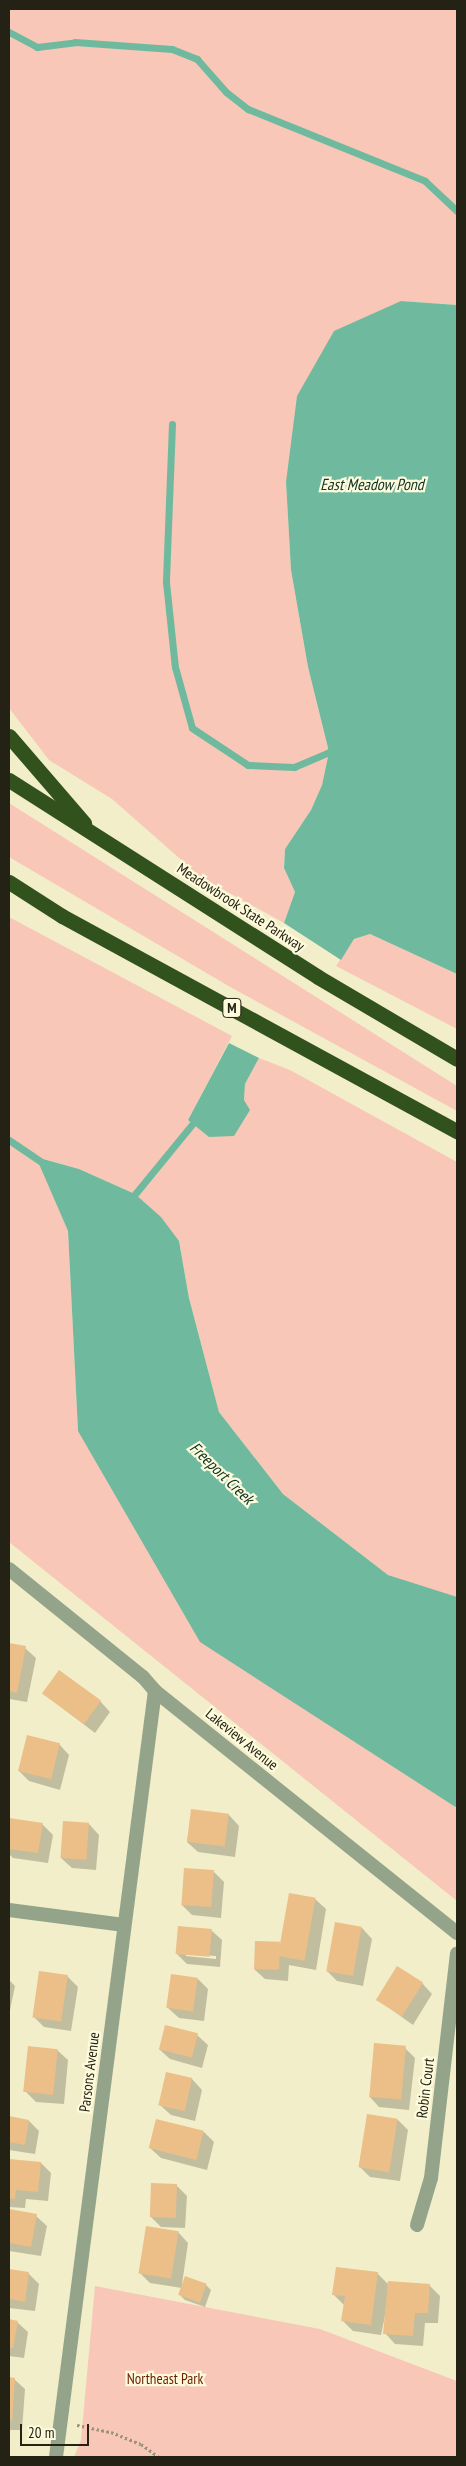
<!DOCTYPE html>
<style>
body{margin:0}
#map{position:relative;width:466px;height:2466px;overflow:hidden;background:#f2eec9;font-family:"PT Sans Narrow",sans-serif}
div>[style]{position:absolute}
.green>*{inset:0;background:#f9c7b8}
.water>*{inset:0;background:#6fba9e}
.shadow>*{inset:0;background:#0003}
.stream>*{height:7px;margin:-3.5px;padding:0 3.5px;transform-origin:3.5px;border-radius:3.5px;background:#6fba9e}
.building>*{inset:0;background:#ecbe88;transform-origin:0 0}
.path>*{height:3px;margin-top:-1.5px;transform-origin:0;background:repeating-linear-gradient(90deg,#98957a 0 2.5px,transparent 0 5px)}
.minor>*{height:14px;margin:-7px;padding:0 7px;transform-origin:7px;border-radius:7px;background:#94a48b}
.motorway>*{height:15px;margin:-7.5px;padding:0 7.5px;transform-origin:7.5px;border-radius:7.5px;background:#31511d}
span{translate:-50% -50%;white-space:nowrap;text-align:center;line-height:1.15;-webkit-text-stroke:4.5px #fefbdd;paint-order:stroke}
.shield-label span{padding:1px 4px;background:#fefbdd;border:1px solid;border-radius:4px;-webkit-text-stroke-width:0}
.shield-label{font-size:14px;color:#242214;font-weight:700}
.street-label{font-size:15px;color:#242214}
.park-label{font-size:15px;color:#6c1d01}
.water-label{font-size:16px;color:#0f3226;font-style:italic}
.frame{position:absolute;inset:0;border:10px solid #242214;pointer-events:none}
.scale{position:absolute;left:20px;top:2424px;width:69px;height:22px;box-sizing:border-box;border:2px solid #242214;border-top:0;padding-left:6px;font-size:15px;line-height:18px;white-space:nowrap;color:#242214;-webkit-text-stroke:4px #fefbdd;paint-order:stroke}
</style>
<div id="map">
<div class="green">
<div style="clip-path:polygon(9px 9px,457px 9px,457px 305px,401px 301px,286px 482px,291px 570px,308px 667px,329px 752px,322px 785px,311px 810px,285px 849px,284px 868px,295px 892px,284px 923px,202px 878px,112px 799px,49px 760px,9px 708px)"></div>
<div style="clip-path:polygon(9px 803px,457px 1086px,457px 1111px,232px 988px,9px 857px)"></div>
<div style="clip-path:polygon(9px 917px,232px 1036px,188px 1120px,244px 1100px,245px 1084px,259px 1058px,290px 1070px,457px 1162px,457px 1599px,388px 1575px,283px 1494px,219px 1412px,189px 1298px,179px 1241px,135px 1194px,79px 1169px,37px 1157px,68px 1231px,78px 1431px,457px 1809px,457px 1901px,9px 1542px)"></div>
<div style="clip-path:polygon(370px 934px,457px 974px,457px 1029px,336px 966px,354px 939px)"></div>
<div style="clip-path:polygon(95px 2286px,320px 2329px,457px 2381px,457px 2457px,74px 2457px,81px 2440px)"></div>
</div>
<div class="water">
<div style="clip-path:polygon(401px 301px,457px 305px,457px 974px,370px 934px,354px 939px,341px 960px,284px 923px,295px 892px,284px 868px,285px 849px,311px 810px,322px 785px,329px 752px,308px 667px,291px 570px,286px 482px,297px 396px,334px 331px)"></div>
<div style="clip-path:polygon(229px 1043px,259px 1058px,245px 1084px,244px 1100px,250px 1110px,234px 1136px,209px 1137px,188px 1120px)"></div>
<div style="clip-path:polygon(36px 1157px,79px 1169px,135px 1194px,161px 1217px,179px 1241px,189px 1298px,219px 1412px,283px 1494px,388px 1575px,457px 1597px,457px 1808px,200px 1642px,78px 1431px,68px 1231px)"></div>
</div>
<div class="shadow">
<div style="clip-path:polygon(9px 1644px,25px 1648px,36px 1658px,27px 1702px,9px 1699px)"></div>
<div style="clip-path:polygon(44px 1694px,100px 1701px,110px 1712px,95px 1733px)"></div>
<div style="clip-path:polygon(59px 1744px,69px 1755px,60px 1790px,29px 1781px,19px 1771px)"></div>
<div style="clip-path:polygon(192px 1810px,229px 1815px,239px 1826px,235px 1857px,198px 1852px,187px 1842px)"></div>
<div style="clip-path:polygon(9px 1819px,42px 1824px,53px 1835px,48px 1863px,13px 1858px,9px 1854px)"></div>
<div style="clip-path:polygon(89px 1824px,99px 1835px,96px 1870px,72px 1868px,61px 1858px)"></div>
<div style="clip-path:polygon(214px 1872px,224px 1882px,221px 1918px,192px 1915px,181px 1904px)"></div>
<div style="clip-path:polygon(315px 1899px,326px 1909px,316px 1970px,289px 1965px,288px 1981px,265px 1979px,254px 1969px,279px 1944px,281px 1946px)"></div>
<div style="clip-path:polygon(336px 1923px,362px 1928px,372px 1939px,363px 1986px,337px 1981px,327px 1971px)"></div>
<div style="clip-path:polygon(evenodd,211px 1930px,222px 1940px,220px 1967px,187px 1964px,177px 1954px,211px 1930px,186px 1954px,216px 1956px,216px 1959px,186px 1956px,186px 1954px)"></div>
<div style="clip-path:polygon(67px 1976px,78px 1987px,71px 2031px,44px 2027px,34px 2017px)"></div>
<div style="clip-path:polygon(198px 1979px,208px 1989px,204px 2021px,179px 2018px,168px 2008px)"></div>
<div style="clip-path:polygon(9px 1980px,15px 1986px,9px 2015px)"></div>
<div style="clip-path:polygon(422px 1983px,432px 1994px,413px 2025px,378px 2000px)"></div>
<div style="clip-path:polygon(197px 2035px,208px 2045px,202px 2068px,170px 2059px,159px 2049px)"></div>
<div style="clip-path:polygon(405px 2048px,415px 2058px,409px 2110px,379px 2107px,369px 2096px)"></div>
<div style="clip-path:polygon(57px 2050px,68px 2060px,64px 2104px,36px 2102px,26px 2092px)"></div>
<div style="clip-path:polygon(192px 2079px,202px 2090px,195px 2121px,171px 2115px,160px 2105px)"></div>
<div style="clip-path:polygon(368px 2116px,398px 2120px,408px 2130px,400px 2181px,370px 2177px,359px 2166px)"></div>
<div style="clip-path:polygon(9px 2117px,29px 2121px,39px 2131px,35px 2154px,9px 2150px)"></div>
<div style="clip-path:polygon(204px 2132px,214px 2142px,207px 2170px,161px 2158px,150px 2148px)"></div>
<div style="clip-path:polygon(9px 2160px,41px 2163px,51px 2173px,48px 2201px,26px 2199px,25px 2208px,9px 2207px)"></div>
<div style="clip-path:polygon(176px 2185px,187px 2196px,185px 2228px,161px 2227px,151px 2217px)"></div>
<div style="clip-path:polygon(9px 2210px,36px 2216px,47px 2226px,41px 2256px,9px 2251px)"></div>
<div style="clip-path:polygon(178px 2232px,188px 2243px,182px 2284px,206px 2285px,211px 2290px,205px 2307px,185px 2300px,180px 2295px,182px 2288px,150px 2283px,140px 2273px)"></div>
<div style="clip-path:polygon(9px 2271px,29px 2274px,39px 2284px,35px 2311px,9px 2308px)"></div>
<div style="clip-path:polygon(377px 2273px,389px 2285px,430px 2286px,440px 2296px,438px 2323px,425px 2323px,423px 2346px,395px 2344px,385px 2333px,387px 2306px,381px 2335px,353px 2331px,343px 2321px,344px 2305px,333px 2294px)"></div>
<div style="clip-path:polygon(9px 2321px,17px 2322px,28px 2332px,24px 2358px,9px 2356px)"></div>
<div style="clip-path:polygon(9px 2379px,14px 2379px,25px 2389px,22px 2430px,9px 2430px)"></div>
</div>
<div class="stream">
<div style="left:9px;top:32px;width:32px;rotate:28deg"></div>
<div style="left:37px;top:47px;width:38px;rotate:-7deg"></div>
<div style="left:75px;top:42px;width:97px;rotate:4.1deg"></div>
<div style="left:172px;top:49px;width:27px;rotate:22deg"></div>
<div style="left:197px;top:59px;width:44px;rotate:48.7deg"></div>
<div style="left:226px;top:92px;width:28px;rotate:38deg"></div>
<div style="left:248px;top:109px;width:191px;rotate:22.1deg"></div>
<div style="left:425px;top:181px;width:44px;rotate:43.2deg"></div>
<div style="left:172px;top:424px;width:158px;rotate:92.2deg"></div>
<div style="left:166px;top:582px;width:85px;rotate:84deg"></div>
<div style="left:175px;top:667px;width:63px;rotate:74.4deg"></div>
<div style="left:192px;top:728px;width:67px;rotate:33.5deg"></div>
<div style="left:248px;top:765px;width:46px;rotate:2.5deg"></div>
<div style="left:294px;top:767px;width:38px;rotate:-23deg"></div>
<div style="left:329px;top:752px;width:9px;rotate:13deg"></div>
<div style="left:9px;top:1140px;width:41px;rotate:34.1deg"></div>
<div style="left:135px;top:1194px;width:99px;rotate:-50.7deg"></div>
</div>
<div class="building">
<div style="clip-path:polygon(9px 1643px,26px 1646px,17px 1693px,9px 1691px)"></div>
<div style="left:59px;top:1670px;width:52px;height:29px;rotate:36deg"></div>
<div style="left:27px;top:1735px;width:34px;height:37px;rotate:14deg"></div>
<div style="left:191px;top:1809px;width:38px;height:33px;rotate:7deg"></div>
<div style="clip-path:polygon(9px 1818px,43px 1823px,38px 1853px,9px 1849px)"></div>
<div style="left:63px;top:1821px;width:26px;height:37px;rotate:4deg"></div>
<div style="left:184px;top:1868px;width:30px;height:37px;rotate:4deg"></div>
<div style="left:289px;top:1893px;width:27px;height:64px;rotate:10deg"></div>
<div style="left:335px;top:1922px;width:27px;height:50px;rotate:10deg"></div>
<div style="left:178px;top:1926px;width:34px;height:28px;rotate:5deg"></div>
<div style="left:255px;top:1941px;width:25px;height:28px;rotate:2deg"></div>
<div style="left:397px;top:1966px;width:31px;height:40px;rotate:32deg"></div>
<div style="left:39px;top:1971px;width:29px;height:47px;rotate:8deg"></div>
<div style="left:171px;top:1974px;width:27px;height:34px;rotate:8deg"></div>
<div style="left:165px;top:2025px;width:34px;height:25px;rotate:14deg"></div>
<div style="left:374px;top:2043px;width:32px;height:54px;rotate:5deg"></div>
<div style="left:28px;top:2046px;width:30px;height:46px;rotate:6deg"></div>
<div style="left:166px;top:2072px;width:27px;height:34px;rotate:13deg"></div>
<div style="left:367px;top:2114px;width:31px;height:54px;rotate:9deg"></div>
<div style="clip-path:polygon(9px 2116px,29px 2120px,25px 2145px,9px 2142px)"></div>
<div style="left:156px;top:2119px;width:49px;height:30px;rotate:14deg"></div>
<div style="clip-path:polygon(9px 2159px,41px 2162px,38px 2192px,16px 2190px,15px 2199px,9px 2198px)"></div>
<div style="left:151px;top:2183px;width:26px;height:34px;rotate:2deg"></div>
<div style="clip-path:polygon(9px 2209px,37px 2214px,31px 2247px,9px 2243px)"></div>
<div style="left:146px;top:2226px;width:33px;height:48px;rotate:9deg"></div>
<div style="clip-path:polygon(336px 2267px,378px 2272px,371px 2325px,341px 2321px,345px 2296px,332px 2295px)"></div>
<div style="clip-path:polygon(9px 2269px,29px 2272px,25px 2302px,9px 2299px)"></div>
<div style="left:185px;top:2276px;width:23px;height:20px;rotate:20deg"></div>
<div style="clip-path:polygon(388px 2281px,430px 2284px,428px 2313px,415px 2313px,413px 2336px,383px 2334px)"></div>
<div style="clip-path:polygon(9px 2319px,18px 2321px,13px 2348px,9px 2348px)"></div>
<div style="clip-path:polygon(9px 2377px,15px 2378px,12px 2421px,9px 2420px)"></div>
</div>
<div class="path">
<div style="left:77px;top:2425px;width:35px;rotate:12deg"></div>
<div style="left:111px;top:2432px;width:32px;rotate:22deg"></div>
<div style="left:141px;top:2444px;width:22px;rotate:36deg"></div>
</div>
<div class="minor">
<div style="left:9px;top:1569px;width:172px;rotate:38.9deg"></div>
<div style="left:143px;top:1677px;width:18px;rotate:49deg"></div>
<div style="left:155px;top:1691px;width:387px;rotate:38.7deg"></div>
<div style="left:9px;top:1910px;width:116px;rotate:7.4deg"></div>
<div style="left:417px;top:2225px;width:49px;rotate:-73.4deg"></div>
<div style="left:431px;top:2178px;width:226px;rotate:-83.4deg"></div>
<div style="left:56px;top:2457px;width:772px;rotate:-82.64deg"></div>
</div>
<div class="motorway">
<div style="left:9px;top:736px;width:115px;rotate:49.2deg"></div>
<div style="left:9px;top:780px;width:366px;rotate:32.5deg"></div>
<div style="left:318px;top:977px;width:161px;rotate:30.5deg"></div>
<div style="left:9px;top:882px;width:63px;rotate:32.7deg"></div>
<div style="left:62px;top:916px;width:450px;rotate:28.6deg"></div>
</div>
<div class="shield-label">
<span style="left:232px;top:1008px">M</span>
</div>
<div class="street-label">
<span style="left:241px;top:907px;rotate:33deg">Meadowbrook State Parkway</span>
<span style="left:242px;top:1739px;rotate:39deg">Lakeview Avenue</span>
<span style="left:89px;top:2072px;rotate:-83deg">Parsons Avenue</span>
<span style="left:425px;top:2088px;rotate:-83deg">Robin Court</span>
</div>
<div class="park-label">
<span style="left:165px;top:2379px">Northeast Park</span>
</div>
<div class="water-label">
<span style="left:372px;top:484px">East Meadow Pond</span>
<span style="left:222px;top:1473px;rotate:44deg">Freeport Creek</span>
</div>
<div class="frame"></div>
<div class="scale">20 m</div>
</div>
